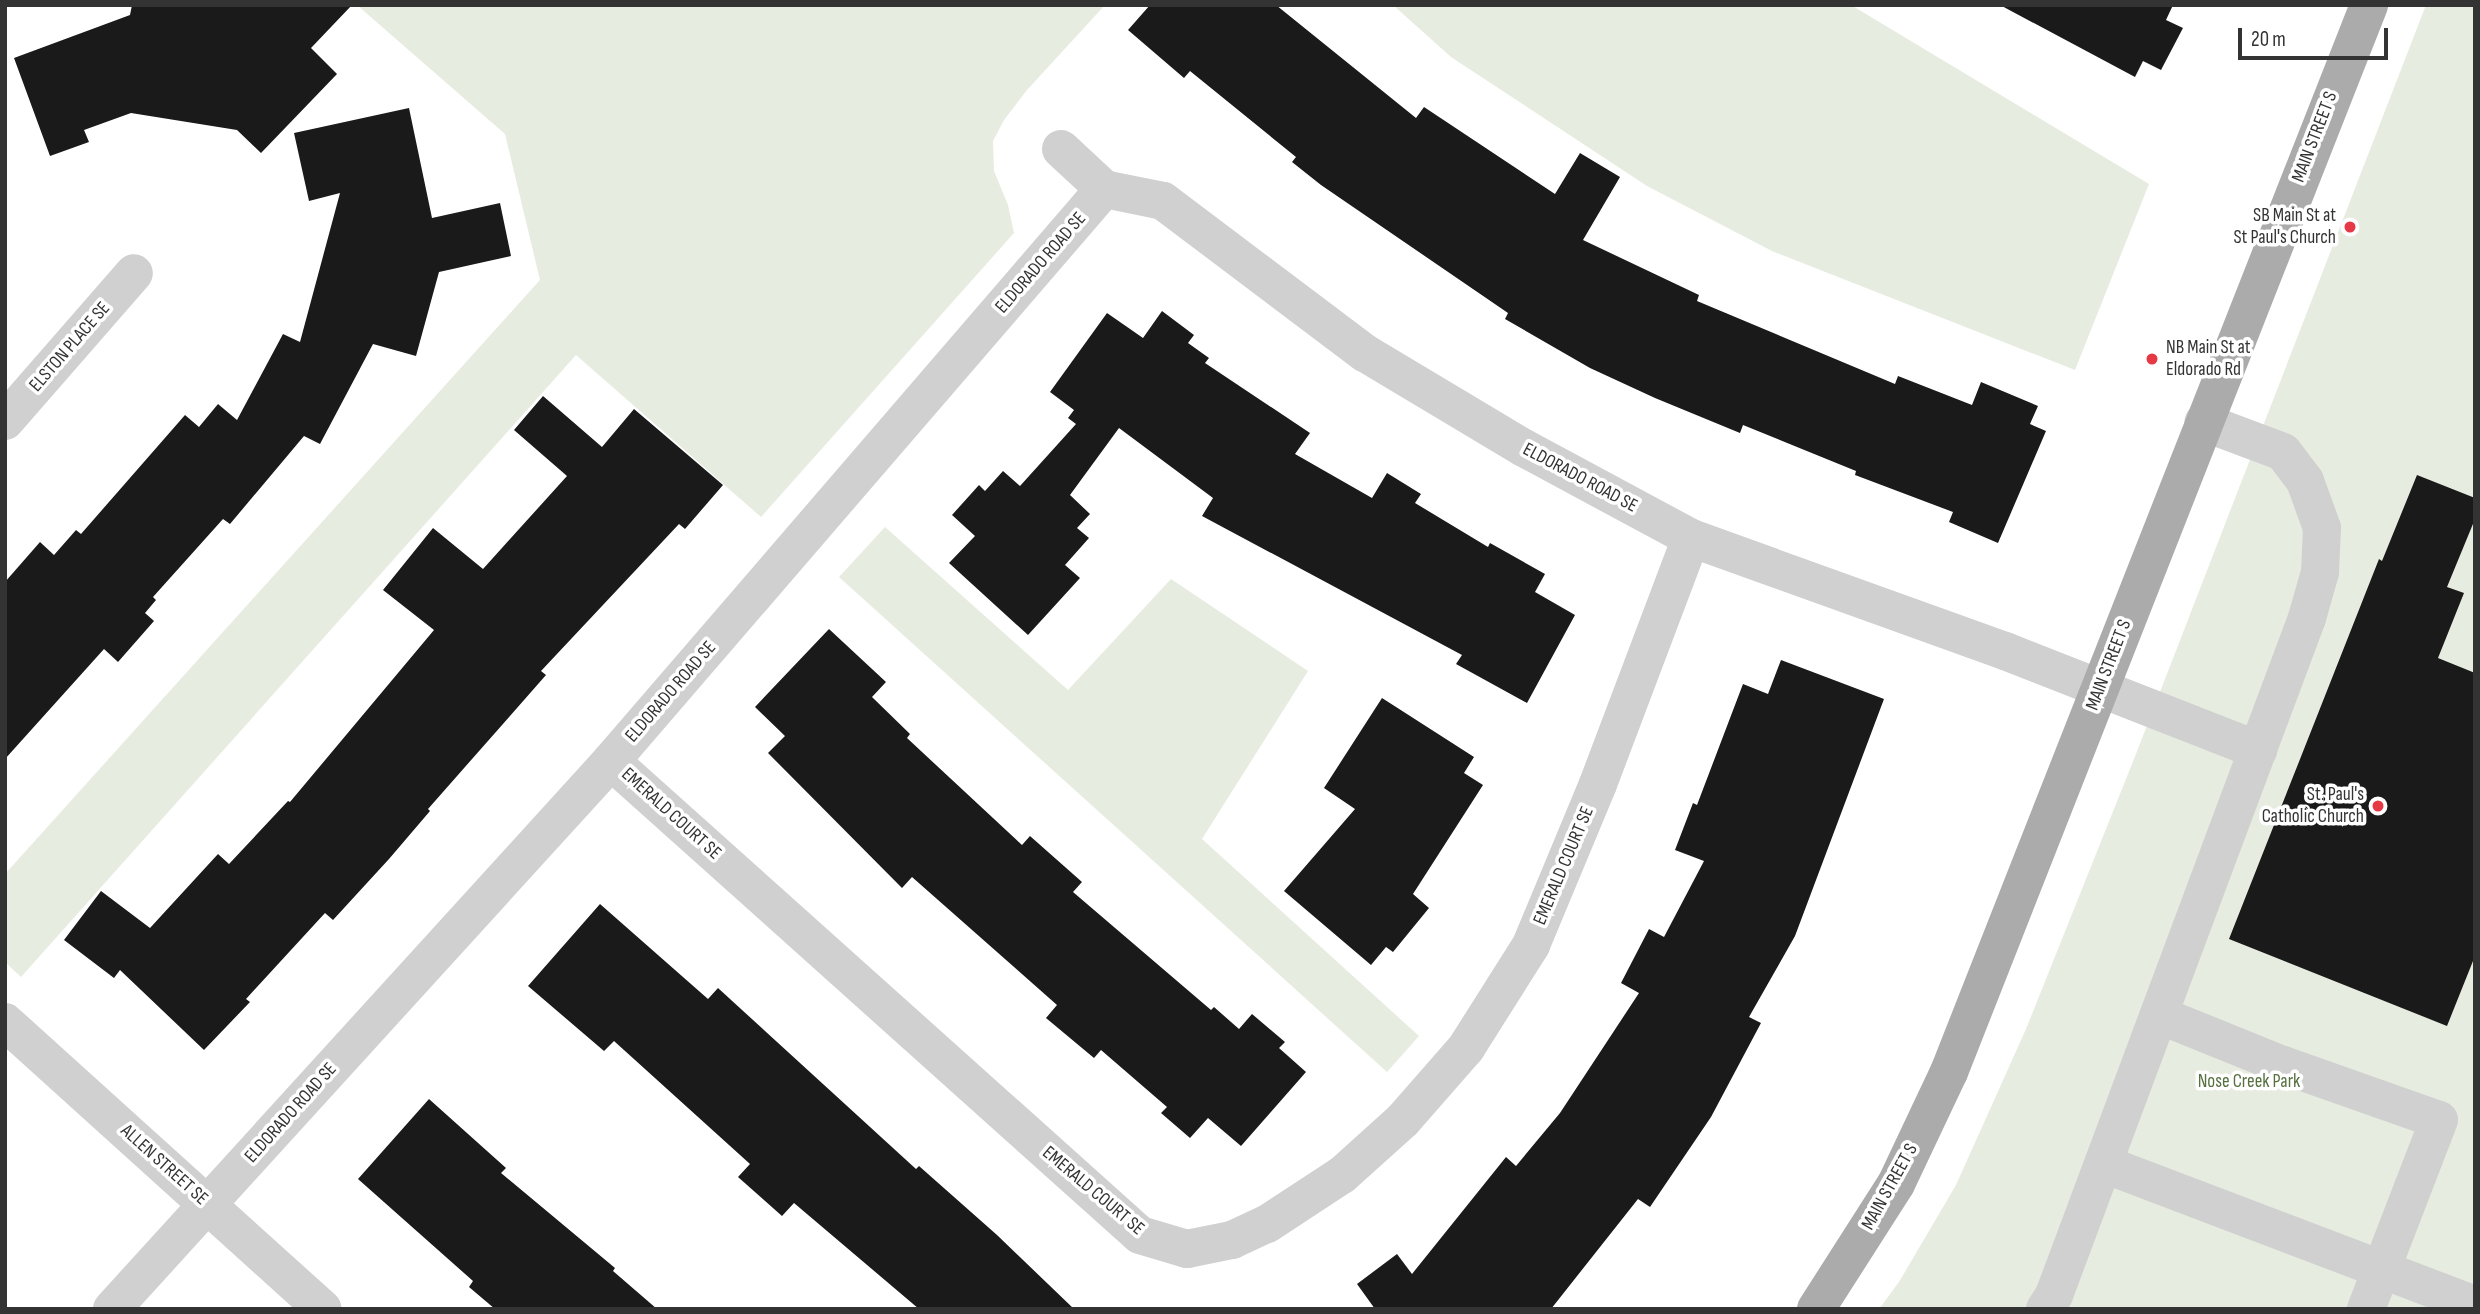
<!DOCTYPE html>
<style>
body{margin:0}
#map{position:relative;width:2480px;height:1314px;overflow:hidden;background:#fff;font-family:"Sofia Sans Condensed",sans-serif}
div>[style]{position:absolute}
.green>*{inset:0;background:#e6ecdf}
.building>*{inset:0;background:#1a1a1a}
.minor>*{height:38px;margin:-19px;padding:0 19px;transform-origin:19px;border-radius:19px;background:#d0d0d0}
.major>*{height:38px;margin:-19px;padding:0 19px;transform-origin:19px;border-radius:19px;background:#ababab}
.dots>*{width:19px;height:19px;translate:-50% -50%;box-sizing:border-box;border:4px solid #fff;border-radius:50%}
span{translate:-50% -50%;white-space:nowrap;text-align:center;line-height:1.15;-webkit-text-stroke:7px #fff;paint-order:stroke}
.street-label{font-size:19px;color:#333}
.poi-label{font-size:19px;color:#333}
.right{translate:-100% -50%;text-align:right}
.left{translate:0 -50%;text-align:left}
.park-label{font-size:19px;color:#56703f}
.frame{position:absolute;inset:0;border:7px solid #333;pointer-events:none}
.scale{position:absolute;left:2238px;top:28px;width:150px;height:32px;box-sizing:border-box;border:4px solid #333;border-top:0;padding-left:9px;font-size:21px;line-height:24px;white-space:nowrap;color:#333;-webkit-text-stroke:5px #fff;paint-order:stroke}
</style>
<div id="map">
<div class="green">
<div style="clip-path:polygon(357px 5px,1105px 5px,1027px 90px,1004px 120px,993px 141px,994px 171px,1008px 205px,1014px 233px,761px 517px,576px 355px,21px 977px,5px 962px,5px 874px,540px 280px,505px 134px)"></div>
<div style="clip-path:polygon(1393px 5px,1851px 5px,2149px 184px,2075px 370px,1772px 251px,1647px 186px,1451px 57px)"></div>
<div style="clip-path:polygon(2426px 5px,2475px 5px,2475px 1309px,1879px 1309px,1899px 1282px,1956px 1185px,2026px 1029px,2136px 754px)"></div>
<div style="clip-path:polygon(885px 527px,1068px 690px,1171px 579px,1308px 671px,1202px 839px,1419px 1036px,1387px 1072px,839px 577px)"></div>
</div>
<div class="building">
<div style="clip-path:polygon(132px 5px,352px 5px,311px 48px,337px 74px,261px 153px,237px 130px,131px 113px,84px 130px,89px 142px,50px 156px,14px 58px,130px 15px)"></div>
<div style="clip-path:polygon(1150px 5px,1276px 5px,1416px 118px,1424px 107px,1555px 194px,1580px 153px,1620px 177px,1583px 240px,1699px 295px,1697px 301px,1895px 384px,1898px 376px,1972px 405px,1981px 382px,2038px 406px,2030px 424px,2046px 431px,1998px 543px,1949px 522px,1953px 512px,1855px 475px,1856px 471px,1743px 425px,1740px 433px,1655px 398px,1590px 368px,1505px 319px,1508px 313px,1321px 185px,1292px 162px,1296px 157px,1190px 71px,1184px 78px,1128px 30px)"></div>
<div style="clip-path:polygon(2000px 5px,2173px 5px,2166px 20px,2183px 28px,2161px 70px,2143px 61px,2135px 77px)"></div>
<div style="clip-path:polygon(409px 108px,432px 218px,500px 203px,511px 256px,439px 272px,416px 356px,373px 344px,320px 444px,304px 436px,230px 524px,223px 519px,153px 597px,156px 600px,145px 613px,154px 621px,118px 662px,104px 649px,5px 759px,5px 582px,40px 542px,54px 555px,76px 530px,81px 534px,185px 415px,199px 427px,218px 404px,237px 420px,283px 334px,300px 342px,340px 193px,309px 201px,294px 133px)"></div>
<div style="clip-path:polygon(1162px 311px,1194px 335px,1188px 343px,1209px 358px,1205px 363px,1310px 433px,1295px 454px,1372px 498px,1387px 473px,1421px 494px,1415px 503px,1488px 547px,1490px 543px,1545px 574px,1535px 592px,1575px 615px,1527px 703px,1456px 664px,1462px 655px,1202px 516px,1213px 498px,1119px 428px,1070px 495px,1090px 514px,1077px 528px,1089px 538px,1065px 565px,1080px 578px,1028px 635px,949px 563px,975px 536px,952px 515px,979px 485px,985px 491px,1003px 471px,1020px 486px,1076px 424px,1068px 418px,1074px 410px,1050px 392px,1107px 313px,1143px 338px)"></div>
<div style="clip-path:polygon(543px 396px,602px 447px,634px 409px,723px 485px,685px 529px,679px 524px,541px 671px,546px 675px,428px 809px,430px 811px,389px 859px,333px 920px,325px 913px,246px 999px,250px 1002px,204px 1050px,120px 970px,114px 978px,64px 940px,101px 891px,150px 928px,218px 854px,229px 864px,288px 801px,290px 802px,434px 630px,383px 590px,433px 528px,483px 569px,567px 476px,514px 430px)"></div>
<div style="clip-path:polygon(2417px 475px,2475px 498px,2475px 519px,2447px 587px,2464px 593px,2438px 658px,2475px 673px,2475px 956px,2447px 1026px,2229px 939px,2379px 559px,2382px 561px)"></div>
<div style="clip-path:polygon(829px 629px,886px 682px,872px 697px,910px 734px,907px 738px,1022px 845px,1030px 836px,1082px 882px,1073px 892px,1211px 1010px,1214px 1007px,1239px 1029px,1252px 1014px,1285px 1042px,1279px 1048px,1306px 1072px,1241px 1146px,1208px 1118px,1190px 1138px,1161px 1113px,1167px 1107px,1101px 1050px,1094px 1058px,1046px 1018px,1057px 1005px,912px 877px,902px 888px,768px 753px,785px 736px,755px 707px)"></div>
<div style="clip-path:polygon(1781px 660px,1884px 699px,1795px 936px,1749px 1017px,1761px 1023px,1711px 1117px,1650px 1207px,1638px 1199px,1551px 1309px,1375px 1309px,1357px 1284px,1397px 1254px,1412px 1274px,1506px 1157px,1516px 1166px,1560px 1113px,1639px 993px,1621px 983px,1649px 929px,1664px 937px,1704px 861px,1675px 850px,1693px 803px,1697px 805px,1743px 684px,1768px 694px)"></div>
<div style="clip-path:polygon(1382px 698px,1474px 757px,1464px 773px,1483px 785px,1413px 894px,1429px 908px,1393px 952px,1386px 947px,1371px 965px,1284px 891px,1355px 809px,1324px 788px)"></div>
<div style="clip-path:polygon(600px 904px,708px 999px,718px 988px,916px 1169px,919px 1166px,997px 1235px,1074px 1309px,919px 1309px,794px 1203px,782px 1216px,738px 1177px,750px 1164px,614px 1041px,604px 1051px,528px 986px)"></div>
<div style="clip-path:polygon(429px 1099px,506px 1168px,501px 1173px,615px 1268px,613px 1271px,657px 1309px,495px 1309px,469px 1287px,473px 1281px,358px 1179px)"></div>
</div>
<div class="minor">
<div style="left:1061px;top:149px;width:59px;rotate:42.9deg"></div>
<div style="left:5px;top:421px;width:196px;rotate:-48.9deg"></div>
<div style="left:611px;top:761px;width:710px;rotate:41.86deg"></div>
<div style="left:1140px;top:1235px;width:49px;rotate:16.6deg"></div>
<div style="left:1187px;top:1249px;width:46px;rotate:-11.3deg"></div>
<div style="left:1232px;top:1240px;width:38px;rotate:-25deg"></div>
<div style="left:1267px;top:1224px;width:90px;rotate:-33.2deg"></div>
<div style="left:1342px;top:1175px;width:82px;rotate:-42deg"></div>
<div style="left:1403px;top:1120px;width:96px;rotate:-48.8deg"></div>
<div style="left:1466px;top:1048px;width:122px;rotate:-57.7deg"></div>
<div style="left:1531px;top:945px;width:174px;rotate:-67.4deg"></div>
<div style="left:1598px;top:784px;width:263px;rotate:-69.3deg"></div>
<div style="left:2159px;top:1015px;width:134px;rotate:22deg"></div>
<div style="left:2283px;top:1065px;width:165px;rotate:19.4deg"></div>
<div style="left:2439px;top:1120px;width:203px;rotate:111.1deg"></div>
<div style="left:5px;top:1022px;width:428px;rotate:42.1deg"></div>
<div style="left:2104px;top:1164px;width:397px;rotate:20.8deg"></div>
<div style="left:112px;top:1309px;width:741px;rotate:-47.68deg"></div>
<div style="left:611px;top:761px;width:755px;rotate:-49.24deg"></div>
<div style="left:1104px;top:189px;width:60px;rotate:11.5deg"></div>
<div style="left:1163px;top:201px;width:253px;rotate:37deg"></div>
<div style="left:1365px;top:353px;width:185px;rotate:30.9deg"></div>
<div style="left:1524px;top:448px;width:190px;rotate:28.3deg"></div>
<div style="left:1691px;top:538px;width:334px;rotate:19.8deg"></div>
<div style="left:2005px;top:651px;width:272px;rotate:21.4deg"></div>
<div style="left:2045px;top:1309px;width:17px;rotate:-57deg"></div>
<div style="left:2054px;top:1295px;width:723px;rotate:-69.51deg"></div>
<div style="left:2307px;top:618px;width:48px;rotate:-74.2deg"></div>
<div style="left:2320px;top:572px;width:44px;rotate:-87.4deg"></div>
<div style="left:2322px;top:528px;width:50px;rotate:-109.9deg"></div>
<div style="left:2305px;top:481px;width:36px;rotate:-127deg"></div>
<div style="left:2283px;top:452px;width:85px;rotate:-159.4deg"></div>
</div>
<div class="major">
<div style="left:1816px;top:1309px;width:148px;rotate:-57.4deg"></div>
<div style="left:1896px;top:1184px;width:124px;rotate:-64.7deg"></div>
<div style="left:1949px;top:1072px;width:1147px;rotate:-68.51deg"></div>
</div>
<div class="dots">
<div style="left:2350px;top:227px;background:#e63946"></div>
<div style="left:2152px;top:359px;background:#e63946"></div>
<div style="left:2378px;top:806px;background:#e63946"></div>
</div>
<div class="street-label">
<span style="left:2315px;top:137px;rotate:-69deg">MAIN STREET S</span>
<span style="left:1041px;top:263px;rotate:-49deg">ELDORADO ROAD SE</span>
<span style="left:70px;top:347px;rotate:-49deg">ELSTON PLACE SE</span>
<span style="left:1580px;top:478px;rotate:28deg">ELDORADO ROAD SE</span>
<span style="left:2109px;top:665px;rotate:-69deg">MAIN STREET S</span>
<span style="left:671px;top:692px;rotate:-49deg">ELDORADO ROAD SE</span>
<span style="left:671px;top:814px;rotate:42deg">EMERALD COURT SE</span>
<span style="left:1564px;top:866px;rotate:-67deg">EMERALD COURT SE</span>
<span style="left:291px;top:1113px;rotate:-48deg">ELDORADO ROAD SE</span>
<span style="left:164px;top:1165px;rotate:42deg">ALLEN STREET SE</span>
<span style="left:1890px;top:1187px;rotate:-61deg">MAIN STREET S</span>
<span style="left:1093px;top:1191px;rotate:40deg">EMERALD COURT SE</span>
</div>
<div class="poi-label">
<span class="right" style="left:2336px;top:227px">SB Main St at<br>St Paul's Church</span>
<span class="left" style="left:2166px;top:359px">NB Main St at<br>Eldorado Rd</span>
<span class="right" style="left:2364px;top:806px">St. Paul's<br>Catholic Church</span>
</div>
<div class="park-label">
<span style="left:2249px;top:1082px">Nose Creek Park</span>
</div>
<div class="frame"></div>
<div class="scale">20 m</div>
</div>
